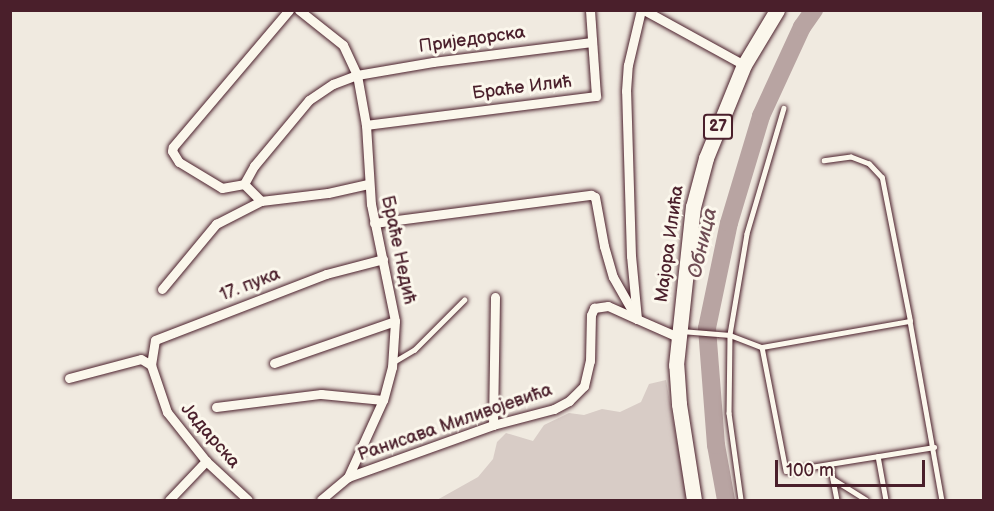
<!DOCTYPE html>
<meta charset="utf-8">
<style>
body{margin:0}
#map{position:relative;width:994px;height:511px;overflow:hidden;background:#f0eae0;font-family:"Balsamiq Sans",sans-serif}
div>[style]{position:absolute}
.green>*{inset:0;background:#d8ccc6}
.river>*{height:18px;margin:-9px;padding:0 9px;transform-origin:9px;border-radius:9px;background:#b8a4a2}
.roads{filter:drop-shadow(0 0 2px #4a1f2b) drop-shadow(0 0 2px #4a1f2b)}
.service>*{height:4.5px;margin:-2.25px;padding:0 2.25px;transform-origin:2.25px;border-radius:2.25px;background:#fbf7ec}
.minor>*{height:9px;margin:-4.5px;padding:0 4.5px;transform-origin:4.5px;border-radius:4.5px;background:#fbf7ec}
.primary>*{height:15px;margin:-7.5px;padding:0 7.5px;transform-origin:7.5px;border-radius:7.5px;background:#fbf7ec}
span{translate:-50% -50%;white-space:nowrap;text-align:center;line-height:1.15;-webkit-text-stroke:6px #fbf7ec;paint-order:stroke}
.shield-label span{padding:2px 4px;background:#fbf7ec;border:2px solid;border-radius:4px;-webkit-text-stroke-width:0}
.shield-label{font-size:16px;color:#4a1f2b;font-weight:700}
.street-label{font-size:18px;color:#4a1f2b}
.water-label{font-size:20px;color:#704e55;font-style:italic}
.frame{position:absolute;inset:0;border:12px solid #4a1f2b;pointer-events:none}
.scale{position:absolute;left:775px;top:460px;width:150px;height:27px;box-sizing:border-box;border:3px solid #4a1f2b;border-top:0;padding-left:8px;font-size:18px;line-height:21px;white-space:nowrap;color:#4a1f2b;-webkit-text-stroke:4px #fbf7ec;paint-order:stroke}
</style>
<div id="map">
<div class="green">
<div style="clip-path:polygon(666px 380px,687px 500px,437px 500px,478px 477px,493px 459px,497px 442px,506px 433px,533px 441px,544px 425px,569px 413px,584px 415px,602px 409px,620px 412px,641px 402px,649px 384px)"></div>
</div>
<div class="river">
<div style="left:726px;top:500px;width:56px;rotate:-100.3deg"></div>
<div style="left:716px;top:445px;width:117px;rotate:-94.4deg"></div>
<div style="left:707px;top:328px;width:107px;rotate:-78.2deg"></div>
<div style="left:729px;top:223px;width:112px;rotate:-73.3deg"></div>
<div style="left:761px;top:116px;width:98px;rotate:-65.3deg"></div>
<div style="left:802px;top:27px;width:21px;rotate:-55deg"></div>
</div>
<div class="roads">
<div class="service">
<div style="left:784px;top:108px;width:131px;rotate:106.4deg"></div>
<div style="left:747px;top:234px;width:102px;rotate:99.6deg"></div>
<div style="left:730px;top:335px;width:34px;rotate:21deg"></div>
<div style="left:762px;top:347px;width:150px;rotate:-10deg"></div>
<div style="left:910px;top:321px;width:146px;rotate:-101.1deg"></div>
<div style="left:882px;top:178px;width:19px;rotate:-133deg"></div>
<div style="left:869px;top:164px;width:19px;rotate:-159deg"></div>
<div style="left:851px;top:157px;width:27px;rotate:172deg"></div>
<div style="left:910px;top:321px;width:182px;rotate:79.9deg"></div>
<div style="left:681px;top:331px;width:49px;rotate:4.7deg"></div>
<div style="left:730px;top:335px;width:78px;rotate:90.7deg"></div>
<div style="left:729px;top:413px;width:88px;rotate:82.1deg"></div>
<div style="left:762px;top:347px;width:126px;rotate:79deg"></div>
<div style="left:786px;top:471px;width:150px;rotate:-9.2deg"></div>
<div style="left:392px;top:363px;width:26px;rotate:-31deg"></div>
<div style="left:414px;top:350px;width:71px;rotate:-45deg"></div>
<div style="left:878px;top:456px;width:45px;rotate:79.7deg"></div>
<div style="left:830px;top:464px;width:37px;rotate:79deg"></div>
<div style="left:833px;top:479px;width:39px;rotate:32deg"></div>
</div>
<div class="minor">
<div style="left:289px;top:10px;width:180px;rotate:130.3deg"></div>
<div style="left:173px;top:147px;width:4px;rotate:104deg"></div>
<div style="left:172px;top:151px;width:13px;rotate:58deg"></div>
<div style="left:179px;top:162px;width:50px;rotate:31.2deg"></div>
<div style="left:222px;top:188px;width:22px;rotate:-10deg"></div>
<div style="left:244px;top:184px;width:21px;rotate:-61deg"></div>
<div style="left:254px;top:166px;width:86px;rotate:-50.2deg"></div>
<div style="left:309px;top:100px;width:29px;rotate:-34deg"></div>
<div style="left:333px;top:84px;width:26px;rotate:-21deg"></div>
<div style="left:357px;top:75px;width:77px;rotate:-9.7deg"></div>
<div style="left:433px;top:62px;width:160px;rotate:-7.2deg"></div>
<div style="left:299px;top:10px;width:56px;rotate:38.5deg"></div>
<div style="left:343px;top:45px;width:33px;rotate:65deg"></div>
<div style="left:357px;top:75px;width:51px;rotate:79.8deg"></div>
<div style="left:366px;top:125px;width:79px;rotate:86.4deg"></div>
<div style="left:371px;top:204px;width:119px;rotate:78.4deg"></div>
<div style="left:395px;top:321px;width:46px;rotate:93.7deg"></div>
<div style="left:392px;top:367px;width:34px;rotate:105deg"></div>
<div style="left:383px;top:400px;width:85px;rotate:114.4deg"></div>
<div style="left:348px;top:477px;width:35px;rotate:140deg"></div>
<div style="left:644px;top:10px;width:114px;rotate:28.8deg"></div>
<div style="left:366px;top:125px;width:232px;rotate:-7.2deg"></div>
<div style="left:596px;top:96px;width:86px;rotate:-94deg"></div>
<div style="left:244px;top:184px;width:24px;rotate:45deg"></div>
<div style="left:261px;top:201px;width:67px;rotate:-6.8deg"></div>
<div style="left:328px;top:193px;width:41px;rotate:-12.7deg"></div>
<div style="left:374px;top:223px;width:219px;rotate:-7.4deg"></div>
<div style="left:591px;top:195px;width:4px;rotate:27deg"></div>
<div style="left:595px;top:197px;width:50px;rotate:79.6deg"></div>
<div style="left:604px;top:246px;width:32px;rotate:74deg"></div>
<div style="left:613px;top:277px;width:48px;rotate:60.3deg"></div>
<div style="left:637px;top:319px;width:45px;rotate:23.7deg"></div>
<div style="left:162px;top:289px;width:85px;rotate:-50.3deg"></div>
<div style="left:216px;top:224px;width:51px;rotate:-27.1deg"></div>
<div style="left:274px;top:363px;width:128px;rotate:-19.1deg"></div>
<div style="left:151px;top:365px;width:25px;rotate:-81deg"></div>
<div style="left:155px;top:340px;width:183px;rotate:-21.1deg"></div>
<div style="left:326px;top:274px;width:59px;rotate:-14.7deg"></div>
<div style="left:69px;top:378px;width:74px;rotate:-14.8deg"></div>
<div style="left:141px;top:359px;width:12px;rotate:31deg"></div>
<div style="left:151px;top:365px;width:50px;rotate:71.2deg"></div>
<div style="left:167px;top:412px;width:63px;rotate:51.5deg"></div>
<div style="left:206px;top:461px;width:57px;rotate:42.9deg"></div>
<div style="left:216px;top:407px;width:106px;rotate:-7.1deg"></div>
<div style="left:321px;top:394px;width:62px;rotate:5.5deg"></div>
<div style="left:493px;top:425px;width:128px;rotate:-89.1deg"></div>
<div style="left:348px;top:477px;width:154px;rotate:-19.7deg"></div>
<div style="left:493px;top:425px;width:63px;rotate:-14.7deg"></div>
<div style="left:554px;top:409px;width:17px;rotate:-28deg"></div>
<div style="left:569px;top:401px;width:21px;rotate:-45deg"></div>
<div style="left:584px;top:386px;width:26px;rotate:-77deg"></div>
<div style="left:590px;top:361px;width:46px;rotate:-88.8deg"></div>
<div style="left:591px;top:315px;width:8px;rotate:-67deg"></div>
<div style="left:594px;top:308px;width:14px;rotate:-8deg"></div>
<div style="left:608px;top:306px;width:32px;rotate:24deg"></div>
<div style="left:637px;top:319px;width:63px;rotate:-95.4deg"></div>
<div style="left:631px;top:256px;width:165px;rotate:-91.7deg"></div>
<div style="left:626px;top:91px;width:26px;rotate:-86deg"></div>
<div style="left:628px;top:65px;width:57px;rotate:-76.7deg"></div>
<div style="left:169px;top:500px;width:54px;rotate:-46.5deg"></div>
</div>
<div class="primary">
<div style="left:694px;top:500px;width:97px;rotate:-98.9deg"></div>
<div style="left:679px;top:404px;width:39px;rotate:-94deg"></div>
<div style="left:676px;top:365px;width:159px;rotate:-83.9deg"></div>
<div style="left:693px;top:207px;width:51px;rotate:-75.1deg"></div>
<div style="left:706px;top:158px;width:100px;rotate:-67.8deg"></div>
<div style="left:744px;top:65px;width:64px;rotate:-59deg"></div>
</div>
</div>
<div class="shield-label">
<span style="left:718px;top:127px">27</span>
</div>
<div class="street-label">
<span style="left:472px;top:40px;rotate:-8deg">Приједорска</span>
<span style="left:522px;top:88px;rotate:-7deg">Браће Илић</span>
<span style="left:670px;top:244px;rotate:-82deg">Мајора Илића</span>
<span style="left:398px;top:250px;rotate:78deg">Браће Недић</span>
<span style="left:250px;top:285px;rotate:-21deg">17. пука</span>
<span style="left:455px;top:423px;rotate:-19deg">Ранисава Миливојевића</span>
<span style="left:210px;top:436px;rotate:49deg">Јадарска</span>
</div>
<div class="water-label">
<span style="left:703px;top:243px;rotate:-77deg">Обница</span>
</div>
<div class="frame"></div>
<div class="scale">100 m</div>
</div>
